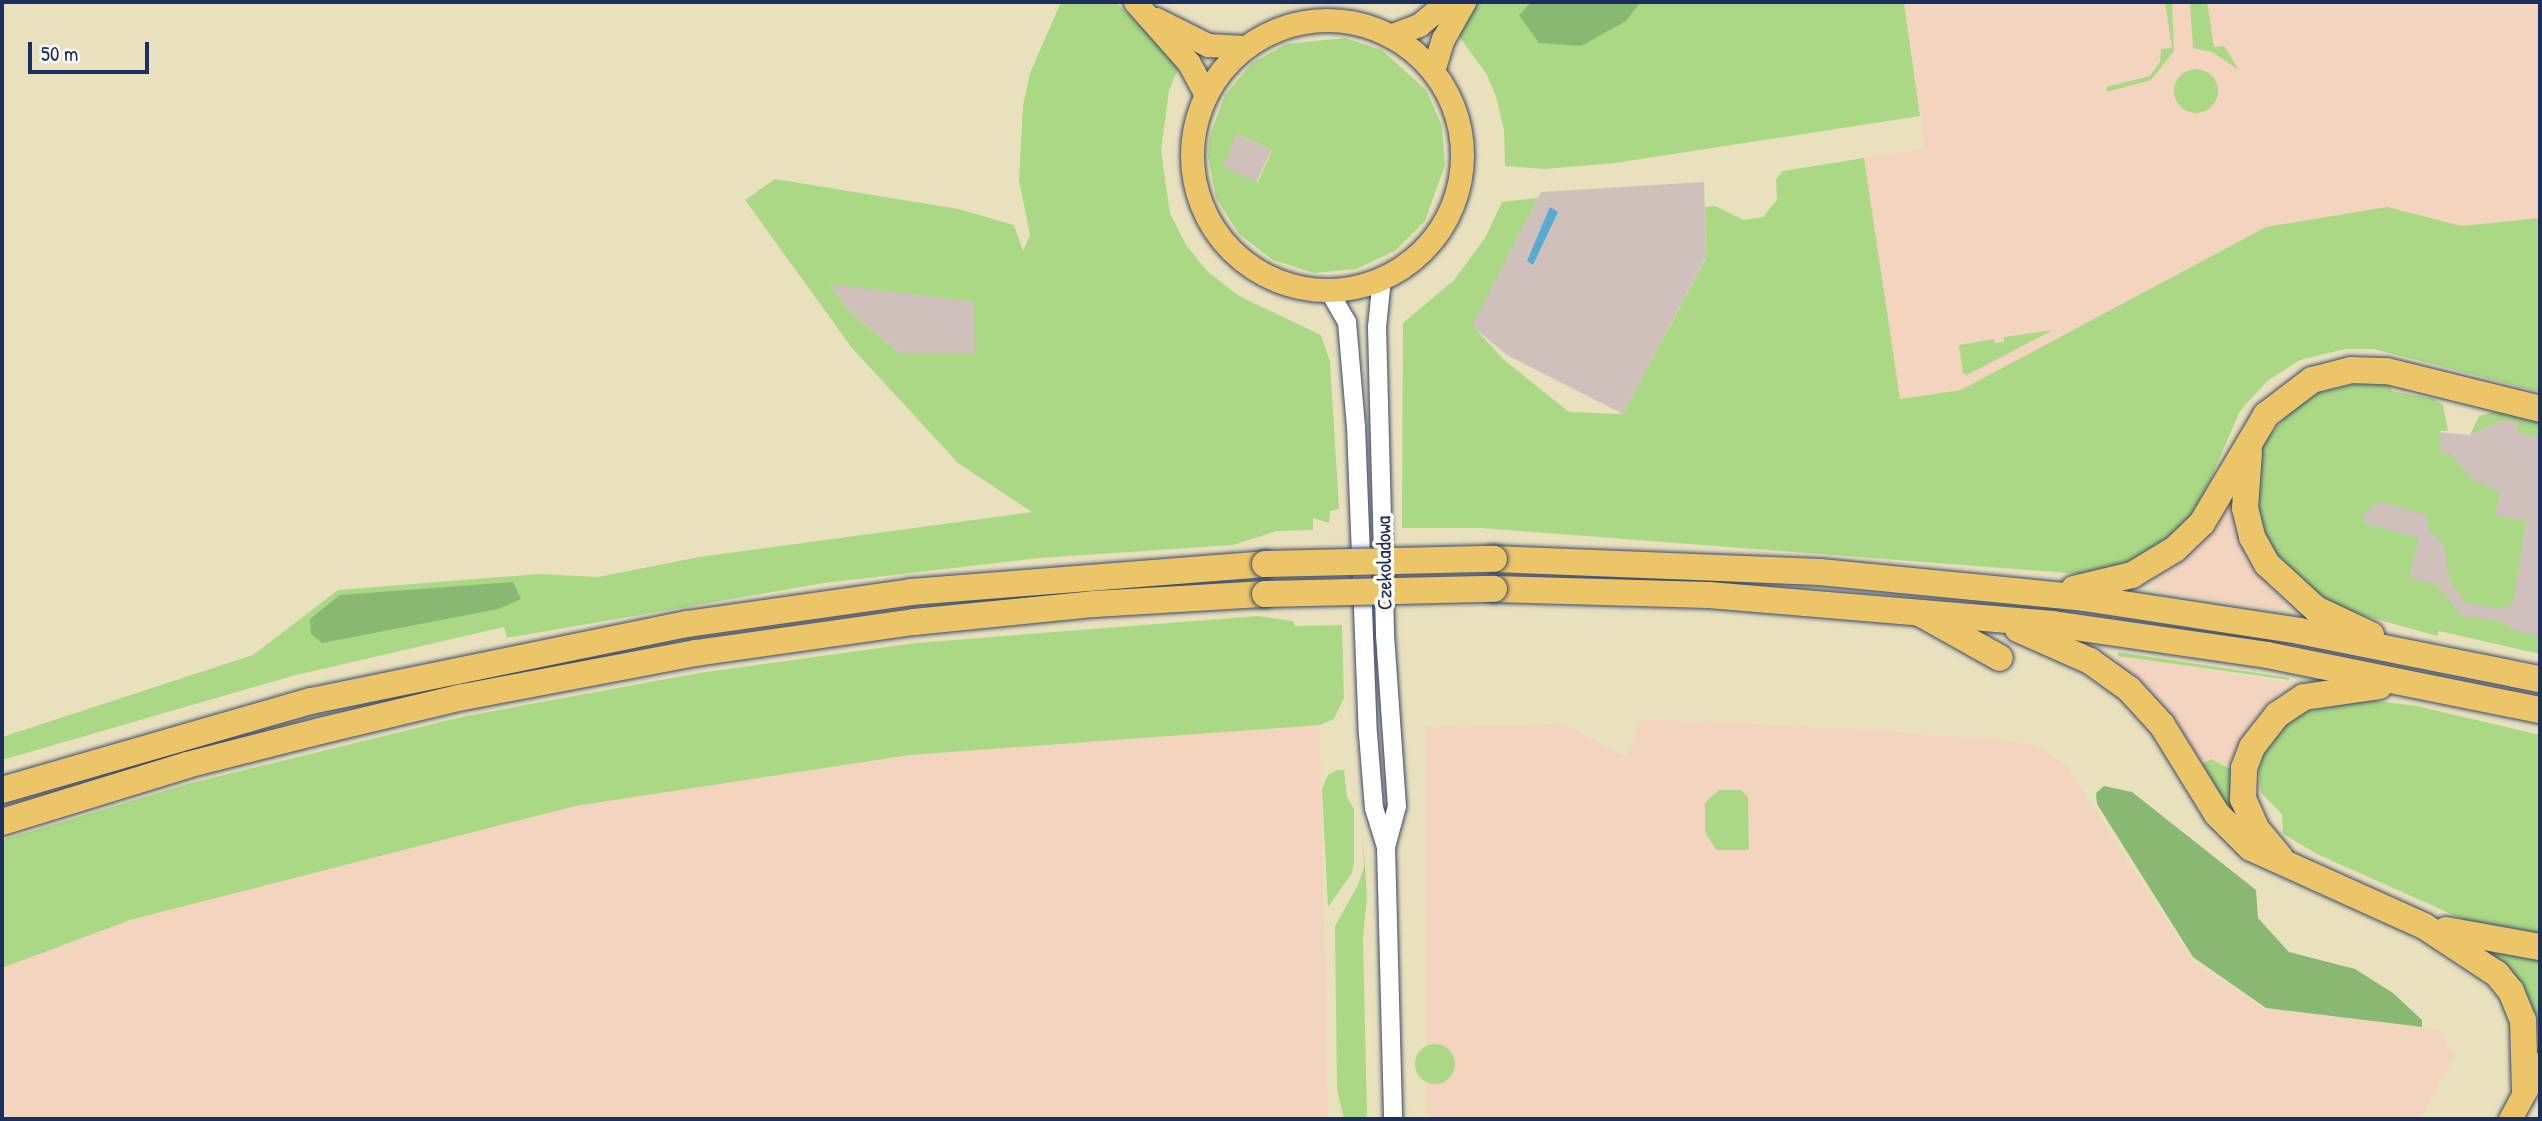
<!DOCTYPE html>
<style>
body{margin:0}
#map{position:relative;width:2542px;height:1121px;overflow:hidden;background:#e9e1be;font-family:"Patrick Hand",sans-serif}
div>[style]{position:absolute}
.built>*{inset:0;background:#f3d4bf}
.industrial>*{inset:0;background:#cfc0bb;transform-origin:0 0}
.green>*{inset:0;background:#abd885}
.round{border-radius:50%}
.forest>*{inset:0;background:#88b872}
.water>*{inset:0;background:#55abd2}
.roads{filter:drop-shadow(0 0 2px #3a4a6c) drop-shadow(0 0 2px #3a4a6c)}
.minor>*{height:18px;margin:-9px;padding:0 9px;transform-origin:9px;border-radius:9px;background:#fff}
.major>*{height:23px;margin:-11.5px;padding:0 11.5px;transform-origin:11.5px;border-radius:11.5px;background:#ecc569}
.major>.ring{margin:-11.5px;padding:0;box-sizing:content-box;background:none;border:23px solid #ecc569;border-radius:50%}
.highway>*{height:26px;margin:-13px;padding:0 13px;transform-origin:13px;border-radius:13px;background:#ecc569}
.bridges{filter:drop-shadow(0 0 2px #3a4a6c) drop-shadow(0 0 2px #3a4a6c)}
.highway-bridge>*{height:26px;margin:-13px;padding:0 13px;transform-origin:13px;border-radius:13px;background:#ecc569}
span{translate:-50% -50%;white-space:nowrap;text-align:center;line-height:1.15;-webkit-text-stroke:7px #fdfcf7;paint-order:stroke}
.street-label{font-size:21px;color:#1b2f5e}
.frame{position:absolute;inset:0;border:4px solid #1b2f5e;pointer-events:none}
.scale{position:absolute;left:28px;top:42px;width:121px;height:32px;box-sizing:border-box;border:4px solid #1b2f5e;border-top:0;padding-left:9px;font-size:21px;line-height:24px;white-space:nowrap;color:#1b2f5e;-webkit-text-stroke:5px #fdfcf7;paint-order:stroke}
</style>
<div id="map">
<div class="built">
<div style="clip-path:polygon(1905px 2px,2540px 2px,2540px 220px,2463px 230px,2266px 227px,1961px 390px,1899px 399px,1864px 158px,1925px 148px)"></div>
<div style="clip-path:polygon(2230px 501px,2254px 567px,2284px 603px,2280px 610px,2156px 591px,2154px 584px,2196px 545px)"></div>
<div style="clip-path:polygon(2118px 656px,2288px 682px,2288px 683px,2251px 722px,2239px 742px,2233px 768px,2211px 759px,2198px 766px,2116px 671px)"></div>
<div style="clip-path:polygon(1640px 719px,1860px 729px,2033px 743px,2067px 767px,2193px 961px,2265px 1009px,2439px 1030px,2455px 1056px,2420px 1119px,1427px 1119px,1426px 727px,1564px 724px,1627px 757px)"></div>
<div style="clip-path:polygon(1320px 725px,1328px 1119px,2px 1119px,2px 968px,130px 920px,575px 806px,911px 755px)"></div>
</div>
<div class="industrial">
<div style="left:1237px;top:134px;width:38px;height:37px;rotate:25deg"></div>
<div style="clip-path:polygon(1704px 182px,1706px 257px,1623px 414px,1507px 355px,1471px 325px,1541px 192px)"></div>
<div style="clip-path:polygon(828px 283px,975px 302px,975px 354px,901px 354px,850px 312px)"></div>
<div style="clip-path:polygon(2296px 419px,2470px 435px,2503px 420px,2519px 423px,2517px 432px,2540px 439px,2540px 646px,2342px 589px)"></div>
</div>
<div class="green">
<div style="clip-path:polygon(evenodd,1061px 2px,1115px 2px,1170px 53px,1178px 69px,1169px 90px,1161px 151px,1170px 213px,1186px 245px,1207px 271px,1239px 296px,1321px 335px,1330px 362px,1339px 509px,1330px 511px,1329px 523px,1313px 518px,1313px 530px,1277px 531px,1233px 545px,1040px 558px,824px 583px,507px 638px,504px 627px,292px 676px,2px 760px,2px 737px,253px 655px,338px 590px,539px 574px,598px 577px,699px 557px,1032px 512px,958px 463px,852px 348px,745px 200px,775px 179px,958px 209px,1014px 225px,1023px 251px,1030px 235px,1019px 180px,1023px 106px,1030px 73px,1061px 2px,829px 284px,974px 302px,975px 354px,901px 354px,850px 312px,829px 284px)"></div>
<div style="clip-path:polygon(1477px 2px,1531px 2px,1520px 15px,1626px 21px,1641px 2px,1904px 2px,1920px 116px,1615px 163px,1545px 169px,1505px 166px,1504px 130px,1496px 96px,1486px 73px,1455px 31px)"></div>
<div style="clip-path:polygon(2165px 2px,2172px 2px,2174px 51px,2151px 80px,2107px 92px,2106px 87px,2150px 76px,2160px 62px,2161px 49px,2172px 48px)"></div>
<div style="clip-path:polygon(2190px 2px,2207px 2px,2214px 47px,2224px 46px,2239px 70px,2212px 52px,2193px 48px)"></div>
<div style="clip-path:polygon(evenodd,1345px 38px,1382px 50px,1426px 90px,1442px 126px,1445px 165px,1425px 221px,1395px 251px,1356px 269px,1314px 273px,1273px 260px,1239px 234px,1216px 198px,1208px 156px,1210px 135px,1225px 95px,1252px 63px,1286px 44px,1345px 38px,1237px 134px,1272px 150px,1258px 182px,1223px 167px,1237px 134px)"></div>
<div class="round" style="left:2174px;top:69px;width:44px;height:44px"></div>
<div style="clip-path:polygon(1864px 158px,1900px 399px,1961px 390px,2266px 227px,2387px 207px,2461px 226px,2540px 218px,2540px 392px,2374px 349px,2345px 349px,2300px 360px,2267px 381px,2240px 411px,2207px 487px,2186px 523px,2168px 540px,2126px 565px,2081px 574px,1480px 528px,1402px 528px,1403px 323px,1454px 280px,1485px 238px,1502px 202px,1538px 198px,1472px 325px,1504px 360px,1569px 412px,1623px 414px,1706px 258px,1705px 207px,1715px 206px,1744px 220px,1763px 217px,1777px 200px,1776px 179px,1783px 171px)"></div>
<div style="clip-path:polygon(2053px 330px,1967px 375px,1963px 373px,1959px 345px,1994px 339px,1995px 343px,2004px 342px,2004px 337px)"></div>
<div style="clip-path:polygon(2355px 384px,2390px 385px,2392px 391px,2434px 399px,2443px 405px,2448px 431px,2440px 431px,2441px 454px,2451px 453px,2469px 477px,2500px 492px,2495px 516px,2526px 521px,2513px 604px,2503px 609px,2467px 603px,2450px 582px,2444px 545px,2427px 527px,2427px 515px,2381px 502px,2365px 511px,2362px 523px,2419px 538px,2409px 578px,2436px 585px,2462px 616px,2505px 622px,2511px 630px,2540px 636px,2540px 654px,2439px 631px,2437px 636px,2351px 612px,2316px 596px,2269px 556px,2252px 478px,2263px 444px,2295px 405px,2317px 393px)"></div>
<div style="clip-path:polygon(2499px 411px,2540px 421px,2540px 439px,2516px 432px,2519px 423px,2503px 420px,2470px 435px,2479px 416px)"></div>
<div style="clip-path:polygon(1258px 616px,1293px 621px,1295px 626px,1342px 625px,1344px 698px,1334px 719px,1320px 725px,910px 755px,575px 806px,130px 920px,2px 968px,2px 840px,191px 783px,466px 716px,699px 673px,916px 643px)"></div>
<div style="clip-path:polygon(2118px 652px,2289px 678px,2289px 680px,2118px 656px)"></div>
<div style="clip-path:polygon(2368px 700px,2417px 706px,2540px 735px,2540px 935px,2467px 921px,2319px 855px,2283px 834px,2282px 814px,2261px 793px,2259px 771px,2266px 745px,2278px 730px,2304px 712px)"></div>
<div style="clip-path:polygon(2211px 759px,2231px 769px,2231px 794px,2241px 825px,2198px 766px)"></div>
<div style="clip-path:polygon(1337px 770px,1344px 770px,1347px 797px,1354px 809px,1354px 862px,1352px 873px,1328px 907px,1322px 789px,1328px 775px)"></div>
<div style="clip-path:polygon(1741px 790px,1748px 797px,1749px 850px,1716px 850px,1705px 832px,1705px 803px,1719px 790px)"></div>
<div style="clip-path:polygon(1363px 838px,1367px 897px,1363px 938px,1367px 1119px,1344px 1119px,1337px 1090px,1335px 926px,1358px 885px,1364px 867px)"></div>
<div style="clip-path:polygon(2480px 949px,2540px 955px,2540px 1021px,2535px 1029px)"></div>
<div class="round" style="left:1415px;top:1044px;width:40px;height:40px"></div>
</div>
<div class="forest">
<div style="clip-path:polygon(1531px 2px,1641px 2px,1626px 21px,1581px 46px,1539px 43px,1519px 15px)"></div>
<div style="clip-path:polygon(513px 582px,521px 599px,498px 609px,322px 643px,311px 634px,310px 619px,340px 595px)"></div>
<div style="clip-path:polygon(2104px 786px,2132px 792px,2256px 890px,2258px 918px,2289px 952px,2355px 969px,2393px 993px,2422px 1020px,2422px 1027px,2266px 1008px,2193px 957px,2097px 804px,2096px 793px)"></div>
</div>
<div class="water">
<div style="clip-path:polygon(1550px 207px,1558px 212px,1533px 265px,1527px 261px)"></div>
</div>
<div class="roads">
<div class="minor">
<div style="left:1382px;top:278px;width:49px;rotate:95.8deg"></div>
<div style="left:1377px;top:327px;width:308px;rotate:88.5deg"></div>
<div style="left:1385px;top:635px;width:171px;rotate:86deg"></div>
<div style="left:1397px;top:806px;width:42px;rotate:105deg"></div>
<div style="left:1329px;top:291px;width:36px;rotate:60deg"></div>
<div style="left:1347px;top:322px;width:104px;rotate:85.1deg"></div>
<div style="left:1356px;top:426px;width:308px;rotate:87.8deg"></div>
<div style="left:1368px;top:734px;width:74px;rotate:85.4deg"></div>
<div style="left:1374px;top:808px;width:41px;rotate:72.9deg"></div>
<div style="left:1386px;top:847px;width:272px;rotate:88.5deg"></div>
</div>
<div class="major">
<div style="left:1135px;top:2px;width:81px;rotate:48.5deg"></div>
<div style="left:1189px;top:63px;width:36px;rotate:62deg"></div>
<div style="left:1156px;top:19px;width:58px;rotate:26.6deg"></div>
<div style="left:1208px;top:45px;width:36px;rotate:3deg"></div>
<div class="ring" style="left:1192px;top:20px;width:247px;height:247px"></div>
<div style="left:1390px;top:36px;width:31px;rotate:-21deg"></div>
<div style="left:1419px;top:25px;width:35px;rotate:-40deg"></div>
<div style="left:1433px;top:71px;width:34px;rotate:-73deg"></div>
<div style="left:1443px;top:39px;width:43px;rotate:-60.4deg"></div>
<div style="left:2510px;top:1119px;width:63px;rotate:-61.4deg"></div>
</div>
<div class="highway">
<div style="left:2249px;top:452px;width:56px;rotate:94.1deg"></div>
<div style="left:2245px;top:508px;width:30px;rotate:76deg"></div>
<div style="left:2252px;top:537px;width:31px;rotate:61deg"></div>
<div style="left:2267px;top:564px;width:67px;rotate:42.6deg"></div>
<div style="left:2316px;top:609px;width:61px;rotate:25.3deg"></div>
<div style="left:1494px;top:559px;width:326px;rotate:2.3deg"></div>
<div style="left:1820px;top:572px;width:265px;rotate:5.6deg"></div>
<div style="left:2084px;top:598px;width:218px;rotate:8.7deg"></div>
<div style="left:2299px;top:631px;width:246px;rotate:11.3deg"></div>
<div style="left:1494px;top:589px;width:215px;rotate:1.6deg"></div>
<div style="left:1709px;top:595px;width:345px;rotate:4.8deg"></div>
<div style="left:2053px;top:624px;width:216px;rotate:8.2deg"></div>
<div style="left:2267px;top:655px;width:278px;rotate:11.4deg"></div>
<div style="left:2074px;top:589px;width:60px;rotate:-13.6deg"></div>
<div style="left:2132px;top:575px;width:50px;rotate:-31.2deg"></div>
<div style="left:2175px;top:549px;width:37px;rotate:-44deg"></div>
<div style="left:2202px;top:523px;width:126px;rotate:-59.3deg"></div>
<div style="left:2266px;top:415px;width:58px;rotate:-37.3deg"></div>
<div style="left:2312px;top:380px;width:40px;rotate:-14.4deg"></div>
<div style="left:2351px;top:370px;width:36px;rotate:2deg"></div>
<div style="left:2387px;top:371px;width:158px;rotate:13.9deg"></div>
<div style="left:1921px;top:614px;width:90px;rotate:29.1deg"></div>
<div style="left:2018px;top:629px;width:79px;rotate:24deg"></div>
<div style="left:2090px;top:661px;width:48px;rotate:35.7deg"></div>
<div style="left:2129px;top:689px;width:49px;rotate:47.5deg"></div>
<div style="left:2162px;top:725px;width:105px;rotate:58.3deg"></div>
<div style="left:2217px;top:814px;width:48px;rotate:45deg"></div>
<div style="left:2251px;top:848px;width:190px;rotate:24.3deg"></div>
<div style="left:2424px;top:926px;width:87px;rotate:33.3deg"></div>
<div style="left:2497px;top:974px;width:22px;rotate:51deg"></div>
<div style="left:2511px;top:991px;width:31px;rotate:68deg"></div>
<div style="left:2523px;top:1020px;width:70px;rotate:88.4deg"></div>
<div style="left:2px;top:790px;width:322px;rotate:-16.1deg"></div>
<div style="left:311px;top:701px;width:384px;rotate:-11.6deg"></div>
<div style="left:687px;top:624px;width:226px;rotate:-8.1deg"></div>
<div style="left:911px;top:592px;width:355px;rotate:-4.5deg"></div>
<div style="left:2px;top:822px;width:194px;rotate:-17.1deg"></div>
<div style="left:187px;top:765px;width:137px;rotate:-14.3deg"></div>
<div style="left:320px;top:731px;width:147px;rotate:-13.4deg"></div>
<div style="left:463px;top:697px;width:237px;rotate:-10.7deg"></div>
<div style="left:696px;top:653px;width:220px;rotate:-8.1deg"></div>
<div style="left:914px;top:622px;width:182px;rotate:-5.7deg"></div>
<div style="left:1095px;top:604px;width:170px;rotate:-3.4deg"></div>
<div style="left:2280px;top:857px;width:35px;rotate:-130deg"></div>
<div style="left:2257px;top:830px;width:34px;rotate:-114deg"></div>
<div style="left:2243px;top:799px;width:31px;rotate:-88deg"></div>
<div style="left:2244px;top:768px;width:22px;rotate:-69deg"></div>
<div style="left:2252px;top:747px;width:41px;rotate:-52deg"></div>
<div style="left:2277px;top:715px;width:32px;rotate:-34deg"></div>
<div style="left:2304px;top:697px;width:76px;rotate:-8.3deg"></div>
<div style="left:2446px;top:930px;width:96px;rotate:10.3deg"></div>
</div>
</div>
<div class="bridges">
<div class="highway-bridge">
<div style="left:1265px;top:564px;width:229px;rotate:-1.3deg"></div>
<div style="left:1265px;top:594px;width:229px;rotate:-1.3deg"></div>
</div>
</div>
<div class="street-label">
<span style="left:1384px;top:563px;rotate:-91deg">Czekoladowa</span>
</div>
<div class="frame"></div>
<div class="scale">50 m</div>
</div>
